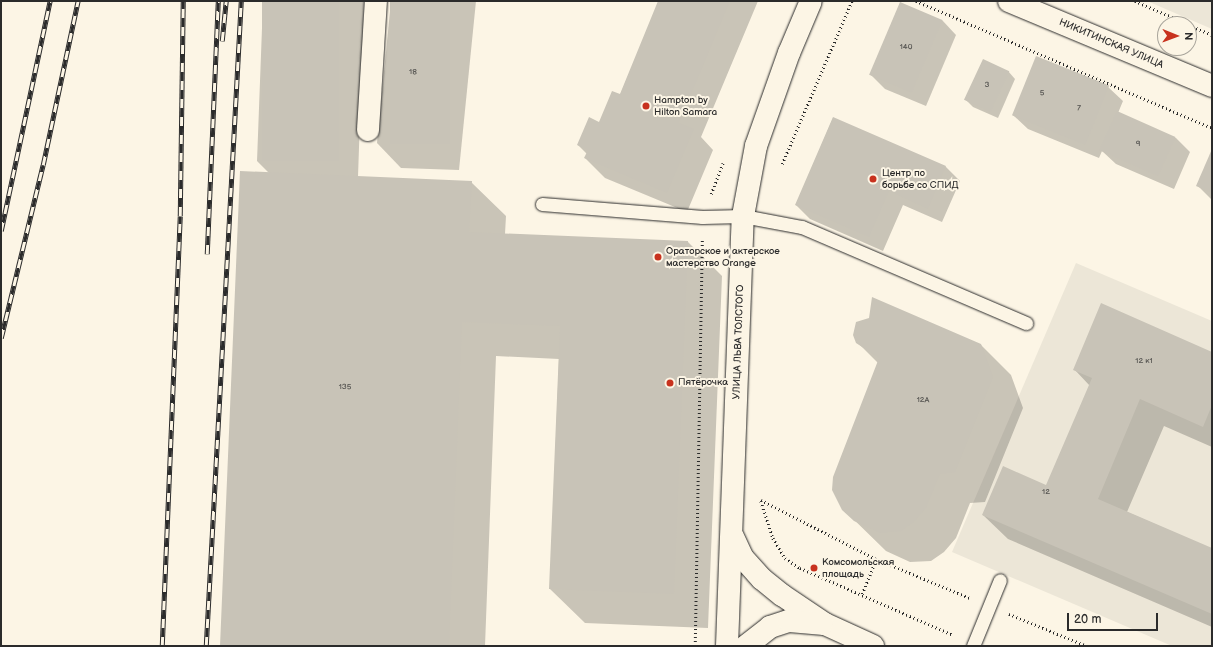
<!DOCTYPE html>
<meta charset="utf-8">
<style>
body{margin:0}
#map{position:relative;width:1213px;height:647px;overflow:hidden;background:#fcf5e5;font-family:"Balsamiq Sans",sans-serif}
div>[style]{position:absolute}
.built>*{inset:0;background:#ece6d7}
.shadow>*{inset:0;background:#0003}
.building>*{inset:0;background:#c8c3b7;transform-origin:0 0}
.path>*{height:2.5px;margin-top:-1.25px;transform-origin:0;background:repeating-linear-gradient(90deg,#2b2b2b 0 1px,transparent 0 4px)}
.roads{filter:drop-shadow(0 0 1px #2b2b2b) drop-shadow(0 0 1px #2b2b2b)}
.service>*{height:13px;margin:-6.5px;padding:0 6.5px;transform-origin:6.5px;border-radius:6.5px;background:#fcf5e5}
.minor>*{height:22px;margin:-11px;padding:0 11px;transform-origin:11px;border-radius:11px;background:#fcf5e5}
.primary>*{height:22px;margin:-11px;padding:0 11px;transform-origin:11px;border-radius:11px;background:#fcf5e5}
.rail>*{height:4.5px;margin-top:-2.25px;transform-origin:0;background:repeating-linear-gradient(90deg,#fcf5e5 0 9px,#2b2b2b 0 18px);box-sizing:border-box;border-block:1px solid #2b2b2b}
.dots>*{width:11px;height:11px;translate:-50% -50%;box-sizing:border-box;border:2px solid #fcf5e5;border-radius:50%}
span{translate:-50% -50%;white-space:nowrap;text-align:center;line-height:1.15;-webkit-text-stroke:4px #fcf5e5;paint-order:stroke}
.number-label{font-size:8px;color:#52514e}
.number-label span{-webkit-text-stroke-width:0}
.street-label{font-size:10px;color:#2b2b2b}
.poi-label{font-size:10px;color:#2b2b2b}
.left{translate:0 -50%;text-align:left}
.frame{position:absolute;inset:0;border:2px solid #2b2b2b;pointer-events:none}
.north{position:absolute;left:1157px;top:16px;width:40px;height:40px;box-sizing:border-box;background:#fcf5e5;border:1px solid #a8a49b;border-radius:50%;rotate:91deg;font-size:11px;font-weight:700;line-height:16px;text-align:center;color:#2b2b2b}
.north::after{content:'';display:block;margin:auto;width:14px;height:18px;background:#c8321e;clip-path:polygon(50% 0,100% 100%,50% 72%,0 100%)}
.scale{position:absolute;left:1067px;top:613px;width:91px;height:18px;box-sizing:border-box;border:2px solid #2b2b2b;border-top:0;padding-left:5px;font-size:12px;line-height:14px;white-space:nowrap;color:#2b2b2b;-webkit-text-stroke:3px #fcf5e5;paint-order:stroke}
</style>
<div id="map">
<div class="built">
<div style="clip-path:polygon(1147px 1px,1212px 1px,1212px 29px)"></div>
<div style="clip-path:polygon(1076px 263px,1212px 321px,1212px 646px,1172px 646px,952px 552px)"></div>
</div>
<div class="shadow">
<div style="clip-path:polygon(263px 1px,364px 1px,358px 177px,471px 182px,506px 216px,505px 234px,688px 242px,722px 276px,708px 628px,585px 623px,550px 589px,559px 359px,496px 356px,485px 646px,221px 646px,269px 173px,257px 161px)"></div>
<div style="clip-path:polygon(391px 1px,476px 1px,459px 170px,401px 168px,377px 143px)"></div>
<div style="clip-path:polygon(660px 1px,758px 1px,701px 137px,713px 150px,687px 212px,605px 178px,585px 158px,587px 154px,578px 145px,600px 123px,620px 95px)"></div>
<div style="clip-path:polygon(942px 20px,956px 35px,926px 106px,885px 89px,871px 75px)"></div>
<div style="clip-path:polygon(1008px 71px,1015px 79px,998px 118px,973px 107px,966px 100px)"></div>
<div style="clip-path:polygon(1108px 87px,1123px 101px,1118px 113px,1176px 138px,1190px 152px,1174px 189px,1116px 164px,1102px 151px,1099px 158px,1028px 129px,1013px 115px)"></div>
<div style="clip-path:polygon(833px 118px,946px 167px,960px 181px,942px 222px,903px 205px,883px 251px,810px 219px,796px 205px)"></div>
<div style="clip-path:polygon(1212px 152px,1212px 200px,1197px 185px)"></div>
<div style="clip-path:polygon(857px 342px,980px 344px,1011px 375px,1023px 408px,985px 502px,970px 503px,956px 538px,944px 552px,931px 561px,910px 562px,886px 551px,843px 509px,878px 363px)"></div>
<div style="clip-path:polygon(1212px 353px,1212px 447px,1164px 426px,1127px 512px,1212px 549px,1212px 627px,1008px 539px,983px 515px,1047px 486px,1090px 386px,1074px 369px)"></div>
</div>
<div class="building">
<div style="left:262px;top:1px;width:77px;height:160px"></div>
<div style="left:390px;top:1px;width:60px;height:143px"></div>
<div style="clip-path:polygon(658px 1px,730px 1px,679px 123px,694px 129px,667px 193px,584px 158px,588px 150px,577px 145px,589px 117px,599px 122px,612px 91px,620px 94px)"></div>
<div style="left:900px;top:2px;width:46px;height:79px;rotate:23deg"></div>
<div style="left:1036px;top:56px;width:79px;height:64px;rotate:22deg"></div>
<div style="left:983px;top:59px;width:29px;height:45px;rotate:25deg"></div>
<div style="left:1117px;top:111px;width:64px;height:43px;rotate:24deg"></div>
<div style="clip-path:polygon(833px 117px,946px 166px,928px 209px,889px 191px,869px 237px,795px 205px)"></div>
<div style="clip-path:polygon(1212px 149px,1212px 193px,1196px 186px)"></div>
<div style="clip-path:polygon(240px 171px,472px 181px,469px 232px,688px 241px,674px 594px,549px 589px,560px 326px,462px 322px,449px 646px,220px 646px)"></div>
<div style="clip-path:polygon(872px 297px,981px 344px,993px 377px,955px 472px,940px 474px,926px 508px,914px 522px,901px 531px,880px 533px,854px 521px,842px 510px,832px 490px,833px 477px,879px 358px,856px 343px,853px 335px,856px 322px,869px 318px)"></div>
<div style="clip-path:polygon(1101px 303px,1212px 352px,1212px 405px,1203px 427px,1140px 399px,1098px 499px,1212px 548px,1212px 614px,982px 515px,1003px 466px,1046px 485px,1092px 378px,1073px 370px)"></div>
</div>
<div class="path">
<div style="left:916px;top:1px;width:322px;rotate:23.2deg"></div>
<div style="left:1135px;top:1px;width:58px;rotate:23.5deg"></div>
<div style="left:1189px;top:25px;width:25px;rotate:23deg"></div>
<div style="left:782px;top:164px;width:177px;rotate:-66.8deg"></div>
<div style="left:711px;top:194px;width:33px;rotate:-69deg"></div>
<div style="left:761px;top:500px;width:129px;rotate:27.2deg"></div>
<div style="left:876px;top:559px;width:102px;rotate:22.5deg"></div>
<div style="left:761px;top:501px;width:39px;rotate:72deg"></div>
<div style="left:773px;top:538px;width:23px;rotate:59deg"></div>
<div style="left:785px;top:558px;width:18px;rotate:34deg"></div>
<div style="left:800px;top:568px;width:167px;rotate:23.6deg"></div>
<div style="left:862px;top:594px;width:38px;rotate:-68deg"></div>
<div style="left:1009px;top:614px;width:84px;rotate:22.3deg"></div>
<div style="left:695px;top:646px;width:407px;rotate:-89deg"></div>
</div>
<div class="roads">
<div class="service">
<div style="left:542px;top:204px;width:161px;rotate:4.6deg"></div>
<div style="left:702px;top:217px;width:41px;rotate:-1.4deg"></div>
<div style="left:743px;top:216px;width:60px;rotate:10.6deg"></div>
<div style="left:802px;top:227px;width:244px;rotate:23.2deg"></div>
<div style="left:973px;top:646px;width:71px;rotate:-67.8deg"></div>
</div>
<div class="minor">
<div style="left:1009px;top:1px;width:220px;rotate:22.7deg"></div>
<div style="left:368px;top:130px;width:129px;rotate:-86.5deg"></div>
</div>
<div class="primary">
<div style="left:733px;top:537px;width:23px;rotate:65deg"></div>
<div style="left:743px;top:558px;width:28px;rotate:48deg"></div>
<div style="left:762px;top:579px;width:26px;rotate:39deg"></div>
<div style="left:782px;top:595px;width:52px;rotate:34deg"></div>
<div style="left:825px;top:624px;width:53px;rotate:24.6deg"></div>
<div style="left:727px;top:646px;width:430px;rotate:-87.9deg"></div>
<div style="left:743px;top:216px;width:71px;rotate:-79.5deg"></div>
<div style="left:756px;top:146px;width:99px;rotate:-70.5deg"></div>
<div style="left:789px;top:53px;width:56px;rotate:-67.1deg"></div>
<div style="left:746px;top:646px;width:31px;rotate:-38deg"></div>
<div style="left:770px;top:627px;width:20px;rotate:-18deg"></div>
<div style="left:789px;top:621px;width:33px;rotate:5deg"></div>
</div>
</div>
<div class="rail">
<div style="left:222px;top:41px;width:40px;rotate:-84.3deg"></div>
<div style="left:1px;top:231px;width:235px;rotate:-78deg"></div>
<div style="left:207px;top:254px;width:253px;rotate:-87.5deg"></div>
<div style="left:1px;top:338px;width:178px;rotate:-76.4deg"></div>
<div style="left:43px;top:165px;width:168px;rotate:-78deg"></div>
<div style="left:162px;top:646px;width:430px;rotate:-87.6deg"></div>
<div style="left:180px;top:216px;width:215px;rotate:-89.2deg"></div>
<div style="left:206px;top:646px;width:646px;rotate:-86.89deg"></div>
</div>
<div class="dots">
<div style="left:646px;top:106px;background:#c8321e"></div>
<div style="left:873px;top:179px;background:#c8321e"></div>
<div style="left:658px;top:257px;background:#c8321e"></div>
<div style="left:670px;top:383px;background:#c8321e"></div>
<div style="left:814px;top:568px;background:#c8321e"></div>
</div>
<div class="number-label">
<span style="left:906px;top:47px">140</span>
<span style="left:413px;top:72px">18</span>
<span style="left:987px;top:85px">3</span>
<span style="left:1042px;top:93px">5</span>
<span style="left:1079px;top:108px">7</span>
<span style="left:1138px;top:144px">9</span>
<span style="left:1144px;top:361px">12 к1</span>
<span style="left:345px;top:387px">135</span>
<span style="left:923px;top:400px">12А</span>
<span style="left:1046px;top:492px">12</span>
</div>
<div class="street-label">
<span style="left:1111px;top:44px;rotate:23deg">НИКИТИНСКАЯ УЛИЦА</span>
<span style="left:739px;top:342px;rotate:-88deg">УЛИЦА ЛЬВА ТОЛСТОГО</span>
</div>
<div class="poi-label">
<span class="left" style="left:654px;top:106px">Hampton by<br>Hilton Samara</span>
<span class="left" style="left:882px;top:179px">Центр по<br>борьбе со СПИД</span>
<span class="left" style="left:666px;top:257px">Ораторское и актерское<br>мастерство Orange</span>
<span class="left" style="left:678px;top:383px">Пятёрочка</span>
<span class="left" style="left:822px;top:568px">Комсомольская<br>площадь</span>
</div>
<div class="frame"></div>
<div class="north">N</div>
<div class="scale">20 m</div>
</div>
